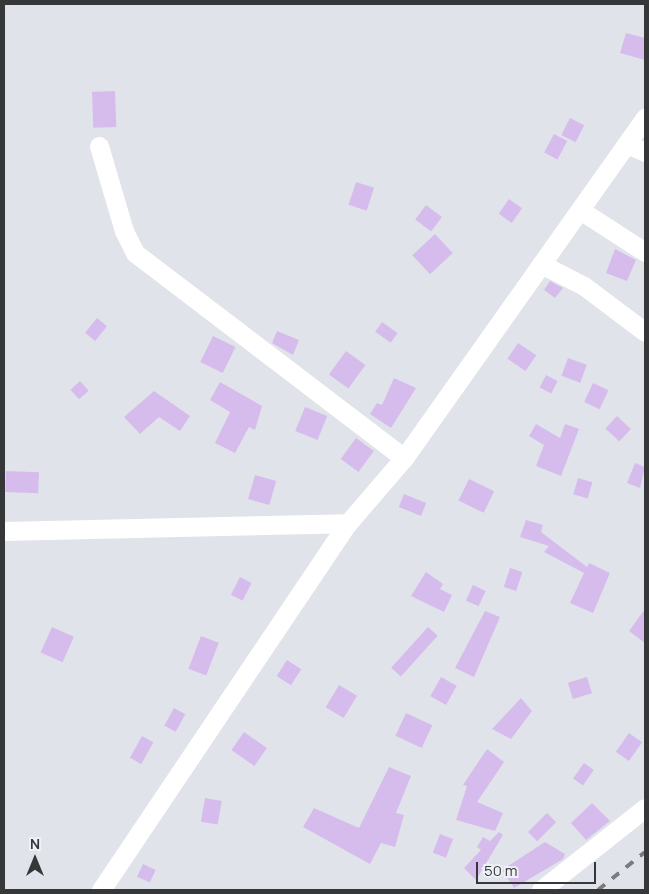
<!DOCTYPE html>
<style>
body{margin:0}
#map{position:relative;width:649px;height:894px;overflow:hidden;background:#e1e3ea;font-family:Manrope,sans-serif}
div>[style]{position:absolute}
.building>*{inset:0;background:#d6bced;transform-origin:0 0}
.minor>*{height:19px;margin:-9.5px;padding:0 9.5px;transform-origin:9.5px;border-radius:9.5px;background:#fff}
.rail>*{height:4px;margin-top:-2px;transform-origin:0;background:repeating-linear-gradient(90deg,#797b7f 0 9px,transparent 0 18px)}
span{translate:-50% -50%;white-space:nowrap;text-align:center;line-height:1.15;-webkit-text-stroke:4px #eef1f7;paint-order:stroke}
.frame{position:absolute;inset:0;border:5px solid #363739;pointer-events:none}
.north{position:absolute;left:10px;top:834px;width:50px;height:50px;-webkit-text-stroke:4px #eef1f7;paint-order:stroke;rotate:0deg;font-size:14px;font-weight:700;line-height:20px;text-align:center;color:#363739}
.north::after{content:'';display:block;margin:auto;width:18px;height:22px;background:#363739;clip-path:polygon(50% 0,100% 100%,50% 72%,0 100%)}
.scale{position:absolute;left:476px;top:862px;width:120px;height:22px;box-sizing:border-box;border:2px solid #363739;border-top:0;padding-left:6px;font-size:15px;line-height:18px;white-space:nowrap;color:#363739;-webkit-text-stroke:4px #eef1f7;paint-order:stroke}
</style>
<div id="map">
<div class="building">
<div style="clip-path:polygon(626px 33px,645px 38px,645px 60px,620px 53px)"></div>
<div style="left:115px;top:91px;width:36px;height:23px;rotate:88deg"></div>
<div style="left:570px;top:118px;width:16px;height:19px;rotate:27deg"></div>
<div style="left:554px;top:134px;width:15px;height:21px;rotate:28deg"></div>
<div style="left:356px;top:182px;width:19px;height:24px;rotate:18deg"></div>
<div style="left:509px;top:199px;width:16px;height:18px;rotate:35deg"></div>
<div style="left:426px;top:205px;width:20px;height:18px;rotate:37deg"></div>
<div style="left:435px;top:234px;width:26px;height:31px;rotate:47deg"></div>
<div style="clip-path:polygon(615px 249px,636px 260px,627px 281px,606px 273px)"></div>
<div style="clip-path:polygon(550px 281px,563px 288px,555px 298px,544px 290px)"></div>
<div style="left:97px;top:318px;width:13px;height:19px;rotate:39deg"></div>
<div style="left:382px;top:322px;width:19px;height:12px;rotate:35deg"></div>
<div style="clip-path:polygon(277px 331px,299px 340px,293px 355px,272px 343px)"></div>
<div style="left:213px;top:336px;width:25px;height:29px;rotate:26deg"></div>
<div style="left:518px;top:343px;width:22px;height:19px;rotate:34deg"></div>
<div style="left:346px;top:351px;width:24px;height:29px;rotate:36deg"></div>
<div style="left:568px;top:358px;width:20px;height:19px;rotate:20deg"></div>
<div style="left:546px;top:375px;width:13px;height:14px;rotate:27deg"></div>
<div style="clip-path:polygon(394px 378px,416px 388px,391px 428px,370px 414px,377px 403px,382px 405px)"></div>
<div style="left:80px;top:381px;width:13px;height:13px;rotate:48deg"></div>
<div style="clip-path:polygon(220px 382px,262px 406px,255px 430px,249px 427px,235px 453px,215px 443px,230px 412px,210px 400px)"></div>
<div style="left:593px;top:383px;width:17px;height:21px;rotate:25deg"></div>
<div style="clip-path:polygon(154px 391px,190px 416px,180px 431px,159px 417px,140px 434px,124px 417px)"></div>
<div style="left:305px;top:407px;width:24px;height:26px;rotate:22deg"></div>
<div style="left:617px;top:416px;width:19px;height:17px;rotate:43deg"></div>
<div style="clip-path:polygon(536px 424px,560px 438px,565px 424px,579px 429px,561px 476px,536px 466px,544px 445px,529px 436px)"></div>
<div style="left:356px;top:438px;width:22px;height:26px;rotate:36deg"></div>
<div style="clip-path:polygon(635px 463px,645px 467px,640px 488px,627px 483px)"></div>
<div style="left:6px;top:471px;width:33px;height:21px;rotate:2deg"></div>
<div style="left:255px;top:475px;width:22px;height:25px;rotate:16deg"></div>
<div style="left:578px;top:478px;width:15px;height:17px;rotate:16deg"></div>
<div style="left:469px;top:479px;width:28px;height:24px;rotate:26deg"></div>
<div style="left:404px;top:494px;width:24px;height:14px;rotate:22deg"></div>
<div style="clip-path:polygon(526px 520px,543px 525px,541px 532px,587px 567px,589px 563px,610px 573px,593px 613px,570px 603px,584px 573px,544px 552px,549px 546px,520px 537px)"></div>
<div style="left:510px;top:568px;width:13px;height:20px;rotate:18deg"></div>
<div style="clip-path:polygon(426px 572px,443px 584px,440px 589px,452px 595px,444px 612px,411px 596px)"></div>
<div style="left:240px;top:577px;width:13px;height:20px;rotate:27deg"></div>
<div style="left:473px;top:585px;width:14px;height:17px;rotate:25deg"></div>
<div style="clip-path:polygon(645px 609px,645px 643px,629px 631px)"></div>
<div style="clip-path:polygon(485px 611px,500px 617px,474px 677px,455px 668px)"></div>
<div style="left:52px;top:627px;width:24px;height:28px;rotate:24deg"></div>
<div style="left:428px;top:627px;width:13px;height:55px;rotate:42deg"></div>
<div style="left:201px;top:636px;width:19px;height:35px;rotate:21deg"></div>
<div style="left:287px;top:660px;width:17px;height:19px;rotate:33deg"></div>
<div style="left:441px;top:677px;width:18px;height:22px;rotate:29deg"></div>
<div style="left:587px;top:677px;width:17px;height:20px;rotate:73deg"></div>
<div style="left:339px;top:685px;width:21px;height:26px;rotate:31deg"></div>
<div style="clip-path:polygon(521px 698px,532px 711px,511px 739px,492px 729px)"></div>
<div style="left:174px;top:708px;width:13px;height:20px;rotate:29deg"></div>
<div style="left:406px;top:713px;width:29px;height:25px;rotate:25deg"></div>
<div style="left:244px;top:732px;width:28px;height:22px;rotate:35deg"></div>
<div style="left:629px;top:733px;width:16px;height:23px;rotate:35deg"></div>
<div style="left:142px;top:736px;width:13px;height:25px;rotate:29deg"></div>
<div style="clip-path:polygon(487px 749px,504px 762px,477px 802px,503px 813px,495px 831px,456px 820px,467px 786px,463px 785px)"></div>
<div style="left:584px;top:763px;width:12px;height:19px;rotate:35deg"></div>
<div style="clip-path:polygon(389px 767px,411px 776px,396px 813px,404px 815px,395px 847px,381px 843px,370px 864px,303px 827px,314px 808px,359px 828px)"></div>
<div style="left:205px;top:798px;width:17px;height:24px;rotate:10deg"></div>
<div style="clip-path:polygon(592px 803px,610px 821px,586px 840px,571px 823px)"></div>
<div style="left:547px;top:813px;width:13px;height:27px;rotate:45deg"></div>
<div style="clip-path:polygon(499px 832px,503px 835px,476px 880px,464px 868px,481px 850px,477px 847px,483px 837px,490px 841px)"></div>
<div style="left:440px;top:834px;width:14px;height:20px;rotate:21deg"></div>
<div style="clip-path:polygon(545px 842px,565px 854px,563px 859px,514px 888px,502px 870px)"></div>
<div style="left:143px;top:864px;width:14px;height:14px;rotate:25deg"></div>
</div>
<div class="minor">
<div style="left:627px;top:144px;width:20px;rotate:24deg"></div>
<div style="left:99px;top:146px;width:89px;rotate:73.6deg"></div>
<div style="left:124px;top:231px;width:25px;rotate:63deg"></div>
<div style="left:135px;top:253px;width:338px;rotate:37.3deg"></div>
<div style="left:580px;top:210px;width:77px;rotate:32.9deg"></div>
<div style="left:541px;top:264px;width:48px;rotate:27.1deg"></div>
<div style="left:584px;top:286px;width:76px;rotate:37deg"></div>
<div style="left:4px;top:531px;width:344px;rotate:-1.3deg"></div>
<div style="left:101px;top:890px;width:442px;rotate:-56.1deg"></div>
<div style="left:348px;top:523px;width:86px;rotate:-49.3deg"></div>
<div style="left:404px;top:458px;width:417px;rotate:-54.7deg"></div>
<div style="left:541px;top:890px;width:132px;rotate:-38.3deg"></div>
</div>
<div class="rail">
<div style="left:598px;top:890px;width:60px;rotate:-39deg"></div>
</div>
<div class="frame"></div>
<div class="north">N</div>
<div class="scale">50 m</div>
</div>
